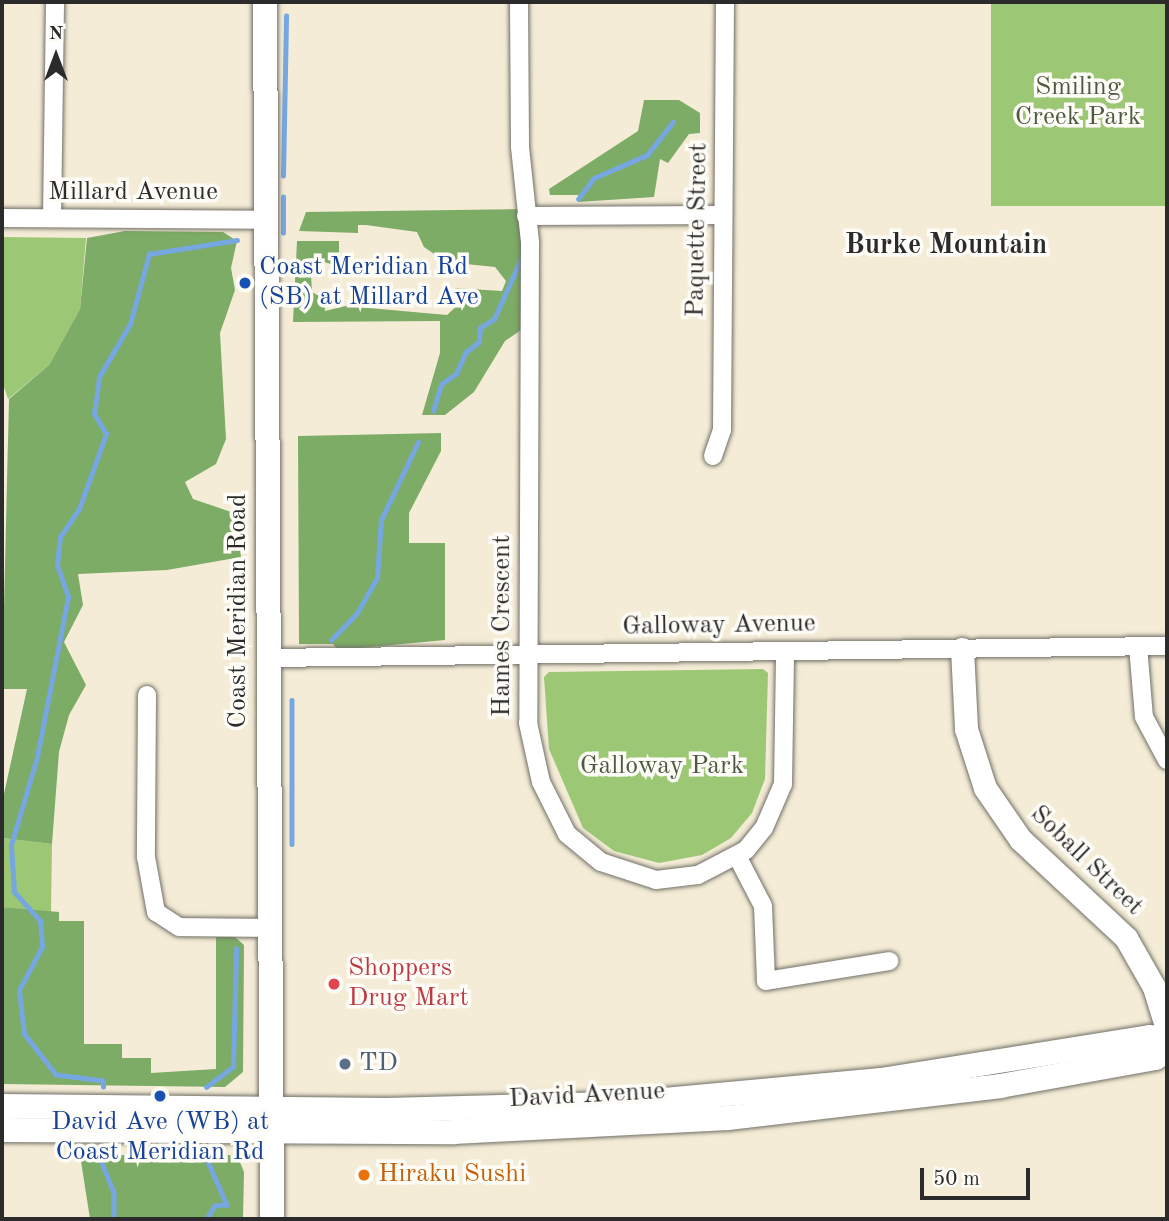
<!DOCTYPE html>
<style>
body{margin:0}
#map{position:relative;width:1169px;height:1221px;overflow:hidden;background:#f4ecd6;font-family:"Old Standard TT",serif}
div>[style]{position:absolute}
.green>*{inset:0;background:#9cc875;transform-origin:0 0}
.forest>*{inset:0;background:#7dac66}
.stream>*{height:4.5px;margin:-2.25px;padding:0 2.25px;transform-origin:2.25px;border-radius:2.25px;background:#77a7e1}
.roads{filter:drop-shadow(0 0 2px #716f67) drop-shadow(0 0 2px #716f67)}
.minor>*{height:18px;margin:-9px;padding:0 9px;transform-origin:9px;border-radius:9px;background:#fff}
.tertiary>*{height:23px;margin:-11.5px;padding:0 11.5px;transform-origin:11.5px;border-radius:11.5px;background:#fff}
.secondary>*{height:24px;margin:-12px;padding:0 12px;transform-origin:12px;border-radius:12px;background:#fff}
.dots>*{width:19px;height:19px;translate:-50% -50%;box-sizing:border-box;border:4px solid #fdfcf7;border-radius:50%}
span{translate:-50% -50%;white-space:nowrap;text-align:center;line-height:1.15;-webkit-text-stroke:7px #fdfcf7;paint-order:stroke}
.park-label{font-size:26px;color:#4d5a41}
.street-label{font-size:26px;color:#2b2b2b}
.transit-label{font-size:26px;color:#164399}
.left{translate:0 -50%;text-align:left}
.health-label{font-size:26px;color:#be3a42}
.service-label{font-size:26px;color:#4e5e75}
.food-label{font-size:26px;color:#c56008}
.neighbourhood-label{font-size:28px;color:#2b2b2b;font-weight:700}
.frame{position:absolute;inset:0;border:4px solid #2b2b2b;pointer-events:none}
.north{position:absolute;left:21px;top:21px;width:70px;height:70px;-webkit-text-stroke:5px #fdfcf7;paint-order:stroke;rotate:0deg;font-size:19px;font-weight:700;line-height:28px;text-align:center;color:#2b2b2b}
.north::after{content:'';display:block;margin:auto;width:24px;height:32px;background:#2b2b2b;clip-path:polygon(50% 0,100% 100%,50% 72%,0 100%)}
.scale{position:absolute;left:920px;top:1168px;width:110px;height:32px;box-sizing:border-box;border:4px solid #2b2b2b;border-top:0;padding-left:9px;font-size:21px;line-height:24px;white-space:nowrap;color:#2b2b2b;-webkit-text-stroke:5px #fdfcf7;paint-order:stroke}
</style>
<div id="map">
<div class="green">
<div style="left:991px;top:2px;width:176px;height:204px"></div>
<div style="clip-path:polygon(2px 237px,86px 238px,80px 309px,49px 365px,8px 399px,2px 381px)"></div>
<div style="clip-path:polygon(763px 669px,768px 673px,765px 779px,752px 813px,731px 838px,702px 855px,659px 863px,614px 851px,583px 828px,549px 749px,544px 677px,549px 672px)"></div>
<div style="clip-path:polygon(2px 838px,52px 844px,51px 912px,2px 907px)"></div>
</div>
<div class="forest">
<div style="clip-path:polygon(644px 100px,679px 100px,700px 113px,700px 133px,689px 134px,668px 163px,660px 159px,654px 197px,578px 202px,578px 195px,550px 195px,549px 189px,638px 131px)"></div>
<div style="clip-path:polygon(522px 209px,524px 328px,505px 341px,474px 392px,445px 415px,422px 415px,440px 353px,440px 321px,293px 322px,297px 241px,339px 241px,339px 259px,331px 264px,310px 258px,312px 292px,324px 299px,325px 311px,346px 306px,447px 315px,460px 303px,455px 288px,502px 291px,506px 281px,495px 267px,446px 262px,424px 247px,417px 232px,366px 225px,358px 225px,358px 233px,299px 231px,306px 212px)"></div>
<div style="clip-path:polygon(125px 231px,223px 232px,237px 241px,231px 268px,235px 290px,220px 333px,226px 439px,216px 464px,185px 482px,193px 499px,237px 514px,241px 557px,167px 570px,78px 574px,83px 605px,64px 642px,86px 685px,69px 715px,59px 752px,52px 844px,2px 838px,2px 803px,27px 689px,2px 689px,9px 399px,49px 365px,80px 309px,87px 238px)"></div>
<div style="clip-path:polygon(441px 433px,441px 451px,409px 513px,409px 543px,445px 543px,445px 640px,338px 650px,333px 644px,299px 644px,298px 436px)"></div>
<div style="clip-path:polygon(2px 907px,59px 912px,59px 921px,84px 921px,84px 1044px,122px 1044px,122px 1058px,151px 1058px,151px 1073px,216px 1069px,216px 937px,235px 937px,244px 945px,243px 1072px,225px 1087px,2px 1084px)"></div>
<div style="clip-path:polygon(237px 1155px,244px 1172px,243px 1219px,90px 1219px,80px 1155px)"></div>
</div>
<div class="stream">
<div style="left:283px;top:176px;width:160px;rotate:-88.9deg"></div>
<div style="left:578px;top:199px;width:26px;rotate:-53deg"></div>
<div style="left:594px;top:178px;width:58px;rotate:-23.5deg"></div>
<div style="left:647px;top:155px;width:42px;rotate:-51.8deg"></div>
<div style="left:283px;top:233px;width:36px;rotate:-90deg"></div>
<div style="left:433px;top:411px;width:28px;rotate:-73deg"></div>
<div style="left:441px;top:384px;width:18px;rotate:-34deg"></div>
<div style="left:456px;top:374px;width:24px;rotate:-66deg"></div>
<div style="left:466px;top:352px;width:16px;rotate:-38deg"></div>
<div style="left:479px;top:342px;width:14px;rotate:-86deg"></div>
<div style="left:480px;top:328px;width:17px;rotate:-33deg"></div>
<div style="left:494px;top:319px;width:66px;rotate:-65.8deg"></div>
<div style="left:331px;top:640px;width:37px;rotate:-46deg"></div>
<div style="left:357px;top:613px;width:40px;rotate:-60.3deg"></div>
<div style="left:377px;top:578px;width:58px;rotate:-86.1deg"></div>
<div style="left:381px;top:520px;width:86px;rotate:-64.6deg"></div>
<div style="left:292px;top:700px;width:144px;rotate:90deg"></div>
<div style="left:103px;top:1087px;width:6px;rotate:-90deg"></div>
<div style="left:103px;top:1081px;width:47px;rotate:-172.7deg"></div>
<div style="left:56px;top:1075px;width:52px;rotate:-128deg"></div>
<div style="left:24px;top:1034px;width:44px;rotate:-96.5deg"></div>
<div style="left:19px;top:990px;width:49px;rotate:-61.9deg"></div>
<div style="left:42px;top:947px;width:26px;rotate:-94deg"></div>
<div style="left:40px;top:921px;width:39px;rotate:-132deg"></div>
<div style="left:14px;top:892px;width:47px;rotate:-93.7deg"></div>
<div style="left:11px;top:845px;width:92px;rotate:-73.5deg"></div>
<div style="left:37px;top:757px;width:163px;rotate:-79deg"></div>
<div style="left:68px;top:597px;width:34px;rotate:-109deg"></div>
<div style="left:57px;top:565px;width:28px;rotate:-84deg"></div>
<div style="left:60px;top:537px;width:34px;rotate:-56deg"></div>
<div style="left:79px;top:509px;width:80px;rotate:-70.2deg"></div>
<div style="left:106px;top:434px;width:23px;rotate:-121deg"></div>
<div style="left:94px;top:414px;width:37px;rotate:-82deg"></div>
<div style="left:99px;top:377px;width:61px;rotate:-59.7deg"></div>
<div style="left:130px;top:324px;width:73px;rotate:-74.8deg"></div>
<div style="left:149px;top:254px;width:89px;rotate:-9deg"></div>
<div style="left:206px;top:1087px;width:34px;rotate:-37deg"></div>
<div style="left:233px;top:1067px;width:118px;rotate:-88.5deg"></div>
<div style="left:206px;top:1157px;width:52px;rotate:66.4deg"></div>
<div style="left:227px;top:1205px;width:12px;rotate:175deg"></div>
<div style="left:215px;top:1206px;width:15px;rotate:122deg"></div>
<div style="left:102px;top:1163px;width:31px;rotate:68deg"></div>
<div style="left:114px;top:1192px;width:27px;rotate:90deg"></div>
</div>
<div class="roads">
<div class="minor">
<div style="left:519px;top:2px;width:145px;rotate:89.6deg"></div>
<div style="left:520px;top:147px;width:96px;rotate:84deg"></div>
<div style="left:530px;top:242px;width:481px;rotate:90.2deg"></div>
<div style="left:528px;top:723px;width:60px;rotate:77.6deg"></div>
<div style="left:541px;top:782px;width:58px;rotate:63.4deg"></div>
<div style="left:567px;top:834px;width:44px;rotate:39.5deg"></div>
<div style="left:601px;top:862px;width:58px;rotate:18.1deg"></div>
<div style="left:656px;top:880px;width:42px;rotate:-6.8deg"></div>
<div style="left:698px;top:875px;width:54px;rotate:-27.5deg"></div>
<div style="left:746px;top:850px;width:28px;rotate:-51deg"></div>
<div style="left:764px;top:828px;width:48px;rotate:-66.6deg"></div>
<div style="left:783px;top:784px;width:133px;rotate:-89.1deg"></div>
<div style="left:526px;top:216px;width:195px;rotate:-0.3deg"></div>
<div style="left:2px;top:218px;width:261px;rotate:0.4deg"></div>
<div style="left:52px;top:218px;width:216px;rotate:-89.2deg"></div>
<div style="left:713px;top:456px;width:28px;rotate:-71deg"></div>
<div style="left:722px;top:430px;width:428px;rotate:-89.6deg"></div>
<div style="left:1138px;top:646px;width:71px;rotate:85.2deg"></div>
<div style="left:1144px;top:717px;width:49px;rotate:61.9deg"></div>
<div style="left:270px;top:658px;width:897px;rotate:-0.77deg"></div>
<div style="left:147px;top:695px;width:162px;rotate:90.4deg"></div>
<div style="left:146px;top:857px;width:56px;rotate:79.7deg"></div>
<div style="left:156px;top:912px;width:27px;rotate:33deg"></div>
<div style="left:179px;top:927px;width:91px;rotate:0.6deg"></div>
<div style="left:737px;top:856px;width:56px;rotate:62.5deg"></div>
<div style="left:763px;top:906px;width:75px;rotate:87.7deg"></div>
<div style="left:766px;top:981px;width:125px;rotate:-9.2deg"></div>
</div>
<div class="tertiary">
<div style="left:962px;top:649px;width:80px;rotate:87.1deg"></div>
<div style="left:966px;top:729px;width:62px;rotate:72.1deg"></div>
<div style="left:985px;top:788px;width:62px;rotate:55.5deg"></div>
<div style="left:1020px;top:839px;width:145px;rotate:43deg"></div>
<div style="left:1126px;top:938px;width:56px;rotate:60.3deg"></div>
<div style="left:1154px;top:987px;width:44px;rotate:72.8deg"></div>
</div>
<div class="secondary">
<div style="left:265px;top:2px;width:1217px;rotate:89.67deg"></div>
<div style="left:2px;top:1106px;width:384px;rotate:0.6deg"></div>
<div style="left:386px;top:1110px;width:235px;rotate:-1.5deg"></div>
<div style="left:621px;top:1104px;width:261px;rotate:-5.3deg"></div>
<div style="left:881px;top:1080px;width:272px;rotate:-9.1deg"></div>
<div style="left:1150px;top:1037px;width:17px;rotate:13deg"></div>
<div style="left:2px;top:1130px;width:451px;rotate:0.3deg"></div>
<div style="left:453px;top:1132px;width:276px;rotate:-2.9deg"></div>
<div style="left:729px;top:1118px;width:273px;rotate:-6.7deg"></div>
<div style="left:1000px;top:1086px;width:158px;rotate:-10.2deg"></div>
<div style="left:1156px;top:1058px;width:14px;rotate:-39deg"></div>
</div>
</div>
<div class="dots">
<div style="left:245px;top:283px;background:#1a4fb4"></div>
<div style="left:334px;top:984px;background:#e0444e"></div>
<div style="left:345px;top:1064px;background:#5c6f8a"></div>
<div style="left:160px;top:1096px;background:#1a4fb4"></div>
<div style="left:364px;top:1175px;background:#e8710a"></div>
</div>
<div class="park-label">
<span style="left:1078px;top:103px">Smiling<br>Creek Park</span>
<span style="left:662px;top:767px">Galloway Park</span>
</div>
<div class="street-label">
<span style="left:133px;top:193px">Millard Avenue</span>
<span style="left:698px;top:230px;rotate:-89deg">Paquette Street</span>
<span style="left:239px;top:611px;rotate:-90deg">Coast Meridian Road</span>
<span style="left:503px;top:626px;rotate:-90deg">Hames Crescent</span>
<span style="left:719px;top:626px;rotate:-1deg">Galloway Avenue</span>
<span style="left:1086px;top:861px;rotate:44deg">Soball Street</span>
<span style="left:587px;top:1096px;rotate:-3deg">David Avenue</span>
</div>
<div class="transit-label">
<span class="left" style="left:259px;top:283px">Coast Meridian Rd<br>(SB) at Millard Ave</span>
<span style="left:160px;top:1138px">David Ave (WB) at<br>Coast Meridian Rd</span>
</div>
<div class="health-label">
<span class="left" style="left:348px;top:984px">Shoppers<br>Drug Mart</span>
</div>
<div class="service-label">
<span class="left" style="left:359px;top:1064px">TD</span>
</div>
<div class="food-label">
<span class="left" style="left:378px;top:1175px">Hiraku Sushi</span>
</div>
<div class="neighbourhood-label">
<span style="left:946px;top:246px">Burke Mountain</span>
</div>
<div class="frame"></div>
<div class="north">N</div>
<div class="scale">50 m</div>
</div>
